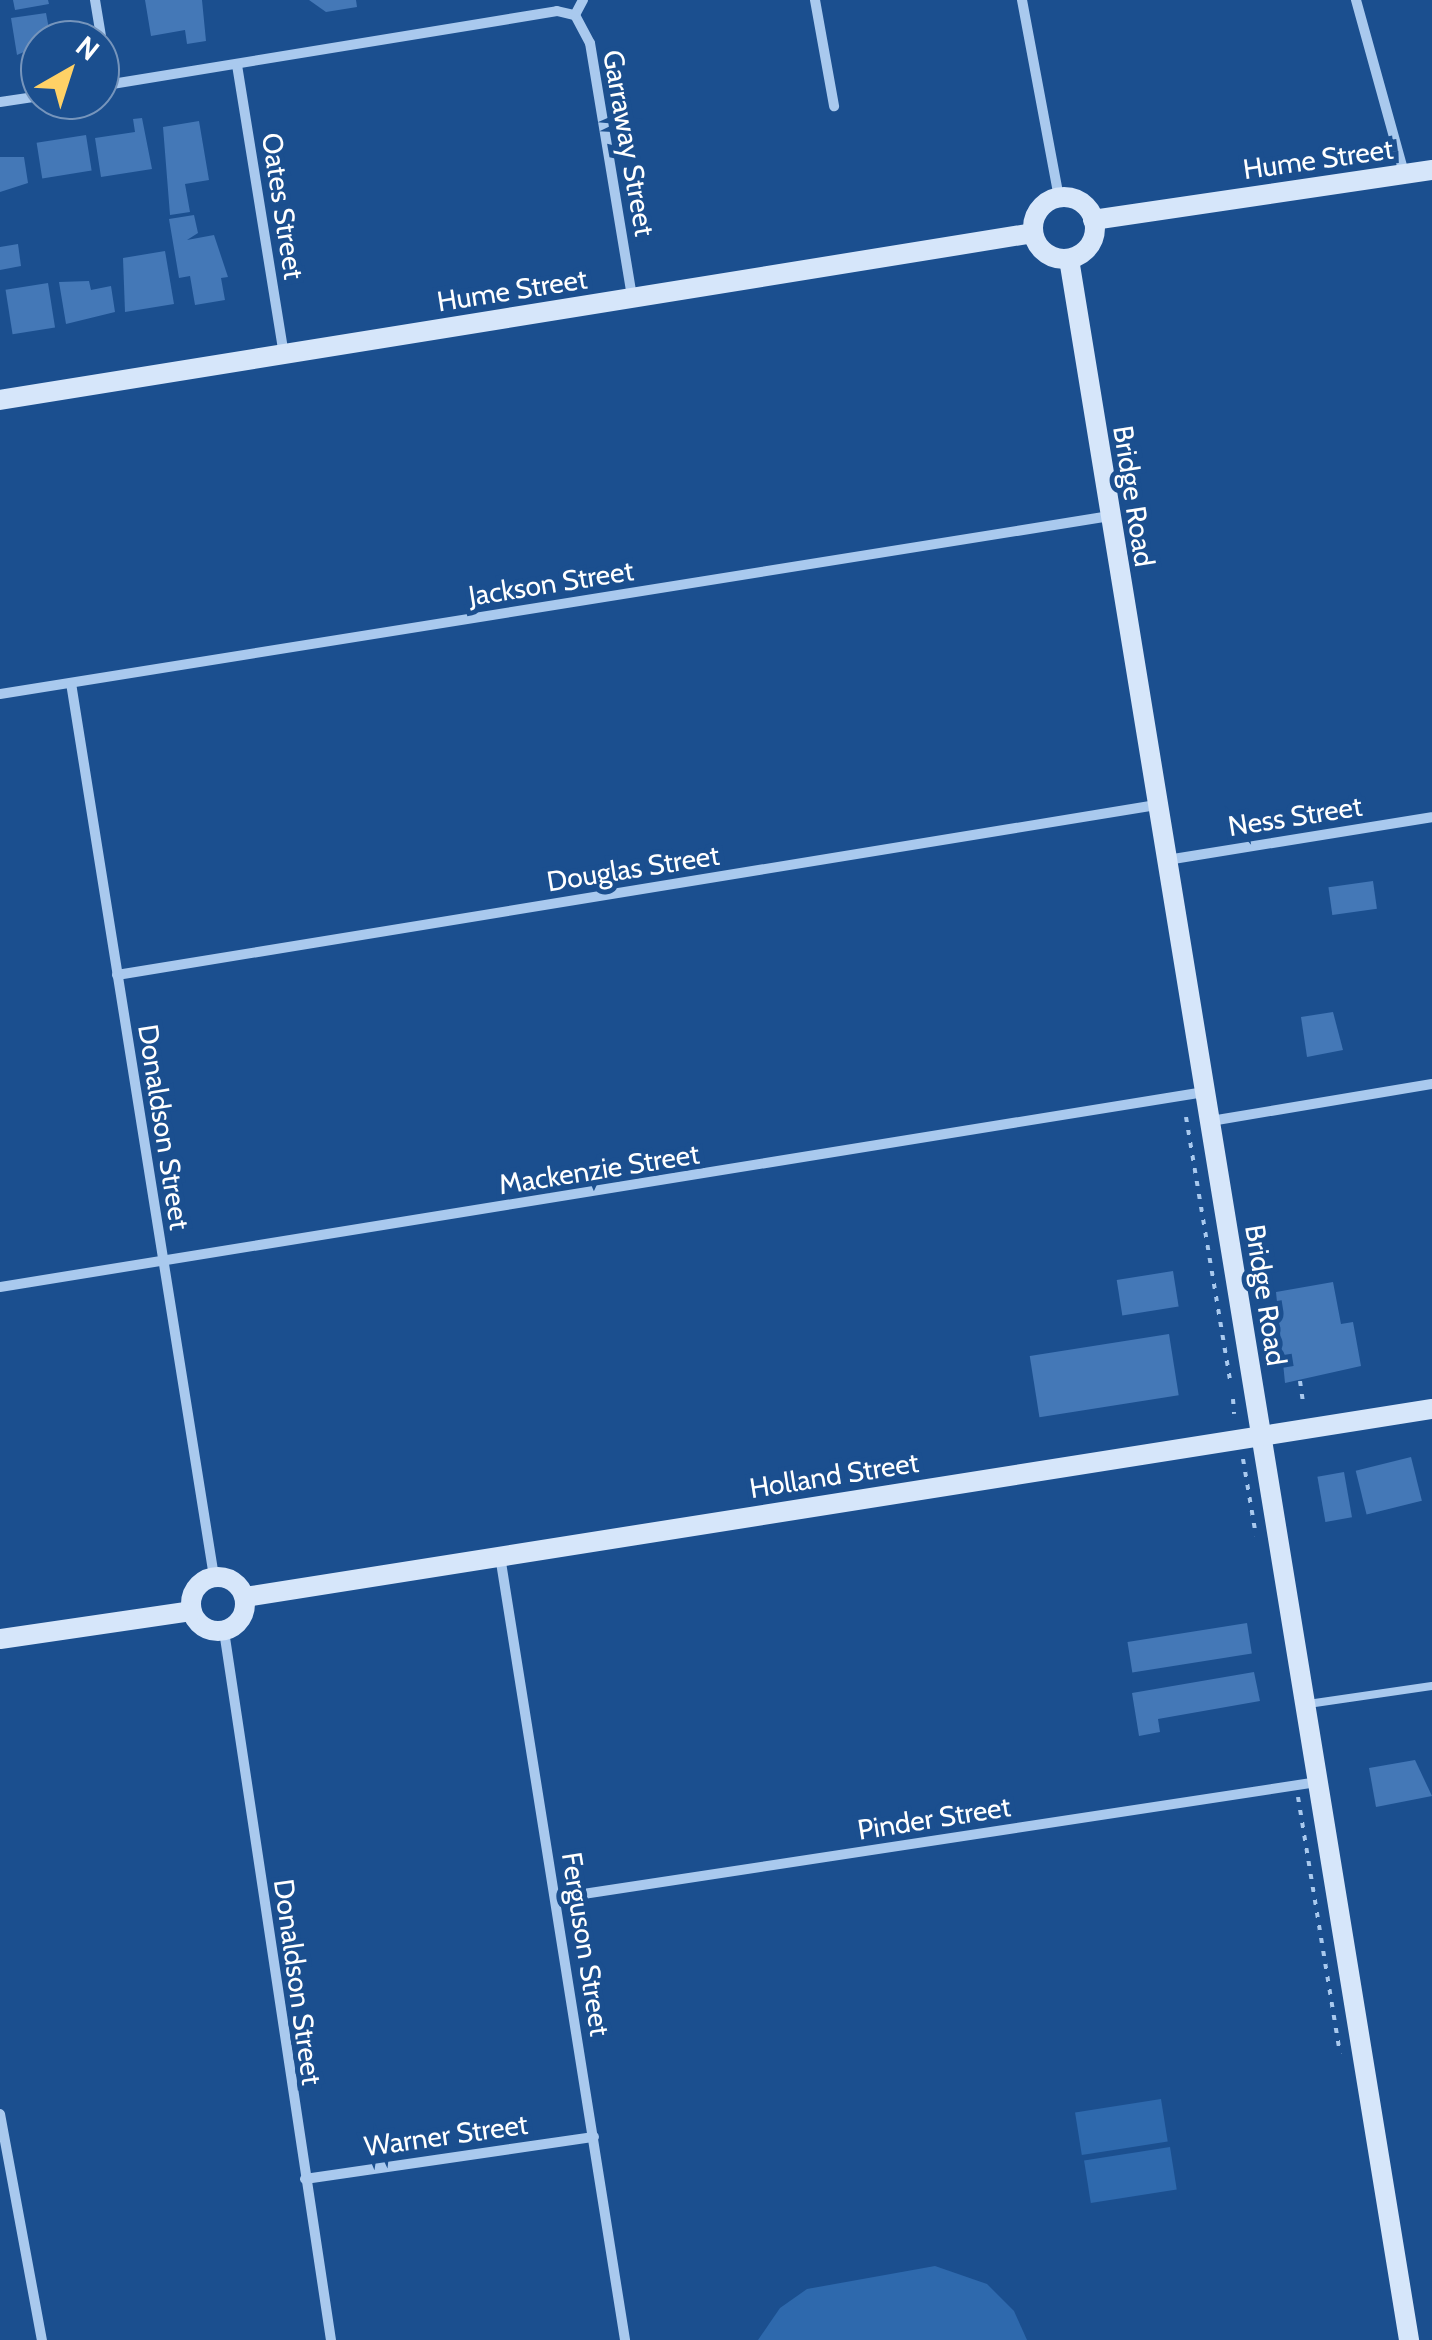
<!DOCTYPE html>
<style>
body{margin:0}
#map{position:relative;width:1432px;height:2340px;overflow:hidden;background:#1b4f8f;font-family:Cabin,sans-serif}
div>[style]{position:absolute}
.green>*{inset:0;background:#2e69ad;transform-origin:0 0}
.building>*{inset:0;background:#4478b7;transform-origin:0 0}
.path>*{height:4px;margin-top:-2px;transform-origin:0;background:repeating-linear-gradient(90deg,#a9c9ee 0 5px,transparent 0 13px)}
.lane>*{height:8px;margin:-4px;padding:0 4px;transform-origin:4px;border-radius:4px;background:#a9c9ee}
.street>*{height:10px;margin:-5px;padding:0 5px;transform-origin:5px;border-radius:5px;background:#a9c9ee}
.secondary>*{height:20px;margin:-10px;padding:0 10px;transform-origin:10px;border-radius:10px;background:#d6e6fa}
.secondary>.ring{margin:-10px;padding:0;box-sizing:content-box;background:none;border:20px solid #d6e6fa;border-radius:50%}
span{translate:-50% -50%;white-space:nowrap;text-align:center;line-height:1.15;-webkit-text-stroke:10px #1b4f8f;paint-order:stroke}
.street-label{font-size:28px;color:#fff}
.north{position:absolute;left:20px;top:20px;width:100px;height:100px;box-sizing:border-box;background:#1b4f8f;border:2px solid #7695bc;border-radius:50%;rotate:39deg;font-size:28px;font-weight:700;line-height:40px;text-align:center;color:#fff}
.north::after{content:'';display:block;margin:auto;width:35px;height:45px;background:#ffd166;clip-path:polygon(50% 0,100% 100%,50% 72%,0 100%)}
</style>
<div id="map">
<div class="green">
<div style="left:1161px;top:2099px;width:43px;height:87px;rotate:81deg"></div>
<div style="left:1170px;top:2147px;width:43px;height:87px;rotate:81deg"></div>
<div style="clip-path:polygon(935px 2266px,987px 2284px,1014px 2311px,1027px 2340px,758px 2340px,780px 2308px,807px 2289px)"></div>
</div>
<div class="building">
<div style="clip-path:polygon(13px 0,48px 0,49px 4px,15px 10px)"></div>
<div style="clip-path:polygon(145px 0,202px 0,206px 41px,187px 44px,185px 30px,151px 36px)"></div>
<div style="clip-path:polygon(309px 0,356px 0,357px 7px,326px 12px)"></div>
<div style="clip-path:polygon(46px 13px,51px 40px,17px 55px,11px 18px)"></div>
<div style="clip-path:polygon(142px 118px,152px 169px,101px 177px,95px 138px,135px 132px,133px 119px)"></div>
<div style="clip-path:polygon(199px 121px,209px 180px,185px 184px,190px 212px,170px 215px,163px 127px)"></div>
<div style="left:86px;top:135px;width:36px;height:50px;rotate:81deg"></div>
<div style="clip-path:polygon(0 157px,24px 157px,28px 183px,0 192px)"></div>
<div style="clip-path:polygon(194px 215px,198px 233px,187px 240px,214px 235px,228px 277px,221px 278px,225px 300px,195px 305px,190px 276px,179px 278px,169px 219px)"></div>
<div style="clip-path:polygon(18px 244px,21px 266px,0 270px,0 247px)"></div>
<div style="clip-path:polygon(165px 251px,174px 304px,125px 312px,123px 258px)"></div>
<div style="clip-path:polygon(89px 281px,91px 290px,111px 286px,115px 312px,66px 324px,59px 282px)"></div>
<div style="left:48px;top:283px;width:45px;height:43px;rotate:81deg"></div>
<div style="left:1373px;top:881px;width:28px;height:45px;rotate:82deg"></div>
<div style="clip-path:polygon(1333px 1012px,1343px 1050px,1307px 1057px,1301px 1017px)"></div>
<div style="left:1173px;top:1271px;width:36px;height:57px;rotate:81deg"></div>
<div style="clip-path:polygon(1333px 1282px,1341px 1324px,1353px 1322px,1361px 1366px,1285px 1383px,1276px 1292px)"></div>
<div style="left:1169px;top:1334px;width:62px;height:141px;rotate:81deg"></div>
<div style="left:1411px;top:1457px;width:45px;height:57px;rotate:76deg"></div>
<div style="left:1344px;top:1472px;width:46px;height:27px;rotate:80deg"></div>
<div style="left:1247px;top:1623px;width:31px;height:121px;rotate:81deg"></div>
<div style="clip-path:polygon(1254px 1672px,1260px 1701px,1158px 1719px,1160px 1732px,1139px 1736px,1132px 1693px)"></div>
<div style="clip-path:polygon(1415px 1760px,1432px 1796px,1376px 1807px,1369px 1768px)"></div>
</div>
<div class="path">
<div style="left:1186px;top:1117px;width:267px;rotate:80.5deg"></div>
<div style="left:1300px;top:1381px;width:22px;rotate:82deg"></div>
<div style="left:1233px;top:1399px;width:15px;rotate:86deg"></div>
<div style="left:1243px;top:1459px;width:78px;rotate:80.4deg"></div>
<div style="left:1298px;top:1797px;width:260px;rotate:80.7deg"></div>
</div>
<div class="lane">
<div style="left:1308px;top:1704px;width:125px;rotate:-8.3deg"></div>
</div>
<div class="street">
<div style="left:95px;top:0;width:86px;rotate:80.6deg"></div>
<div style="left:815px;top:0;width:108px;rotate:79.8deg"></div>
<div style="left:1022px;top:0;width:200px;rotate:79.4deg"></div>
<div style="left:1356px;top:0;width:180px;rotate:74.5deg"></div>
<div style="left:575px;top:15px;width:32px;rotate:62deg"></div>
<div style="left:590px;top:43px;width:257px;rotate:80.6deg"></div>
<div style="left:575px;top:15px;width:17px;rotate:-62deg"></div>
<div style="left:237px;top:65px;width:293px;rotate:80.8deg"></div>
<div style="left:100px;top:86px;width:463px;rotate:-9.3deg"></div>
<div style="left:557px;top:11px;width:18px;rotate:13deg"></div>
<div style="left:0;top:102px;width:40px;rotate:-8.5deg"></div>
<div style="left:71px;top:683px;width:905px;rotate:80.91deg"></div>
<div style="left:0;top:694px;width:1124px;rotate:-9.11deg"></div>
<div style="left:1167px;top:860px;width:268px;rotate:-9.2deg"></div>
<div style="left:117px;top:975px;width:1053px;rotate:-9.29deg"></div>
<div style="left:1211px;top:1121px;width:224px;rotate:-9.5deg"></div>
<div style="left:0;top:1287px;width:1220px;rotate:-9.2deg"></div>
<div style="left:500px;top:1556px;width:794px;rotate:80.94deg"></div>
<div style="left:224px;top:1631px;width:717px;rotate:81.42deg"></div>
<div style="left:557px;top:1898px;width:770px;rotate:-8.67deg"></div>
<div style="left:0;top:2114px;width:230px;rotate:79.5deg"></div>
<div style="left:305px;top:2179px;width:292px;rotate:-8.3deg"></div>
</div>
<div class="secondary">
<div class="ring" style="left:1033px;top:197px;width:42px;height:42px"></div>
<div style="left:1093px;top:220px;width:343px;rotate:-8.4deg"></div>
<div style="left:1069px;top:259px;width:2109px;rotate:80.72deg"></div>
<div style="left:0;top:400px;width:1046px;rotate:-9.18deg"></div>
<div class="ring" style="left:191px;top:1577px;width:34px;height:34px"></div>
<div style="left:245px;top:1597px;width:1202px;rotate:-9deg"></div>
<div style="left:0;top:1639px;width:193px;rotate:-8.3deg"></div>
</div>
<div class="street-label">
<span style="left:629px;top:143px;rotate:80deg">Garraway Street</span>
<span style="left:1318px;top:159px;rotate:-8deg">Hume Street</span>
<span style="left:283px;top:206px;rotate:81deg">Oates Street</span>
<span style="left:512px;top:290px;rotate:-9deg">Hume Street</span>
<span style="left:1134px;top:496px;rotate:81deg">Bridge Road</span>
<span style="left:551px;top:583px;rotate:-9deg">Jackson Street</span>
<span style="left:1295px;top:816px;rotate:-9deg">Ness Street</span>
<span style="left:633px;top:868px;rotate:-9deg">Douglas Street</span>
<span style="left:164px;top:1127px;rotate:81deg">Donaldson Street</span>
<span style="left:599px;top:1169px;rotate:-9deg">Mackenzie Street</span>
<span style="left:1266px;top:1295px;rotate:81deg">Bridge Road</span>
<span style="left:834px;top:1475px;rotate:-9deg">Holland Street</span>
<span style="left:934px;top:1818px;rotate:-9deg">Pinder Street</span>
<span style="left:586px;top:1944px;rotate:81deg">Ferguson Street</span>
<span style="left:298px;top:1982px;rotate:82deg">Donaldson Street</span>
<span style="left:446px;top:2135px;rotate:-8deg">Warner Street</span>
</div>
<div class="north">N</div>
</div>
